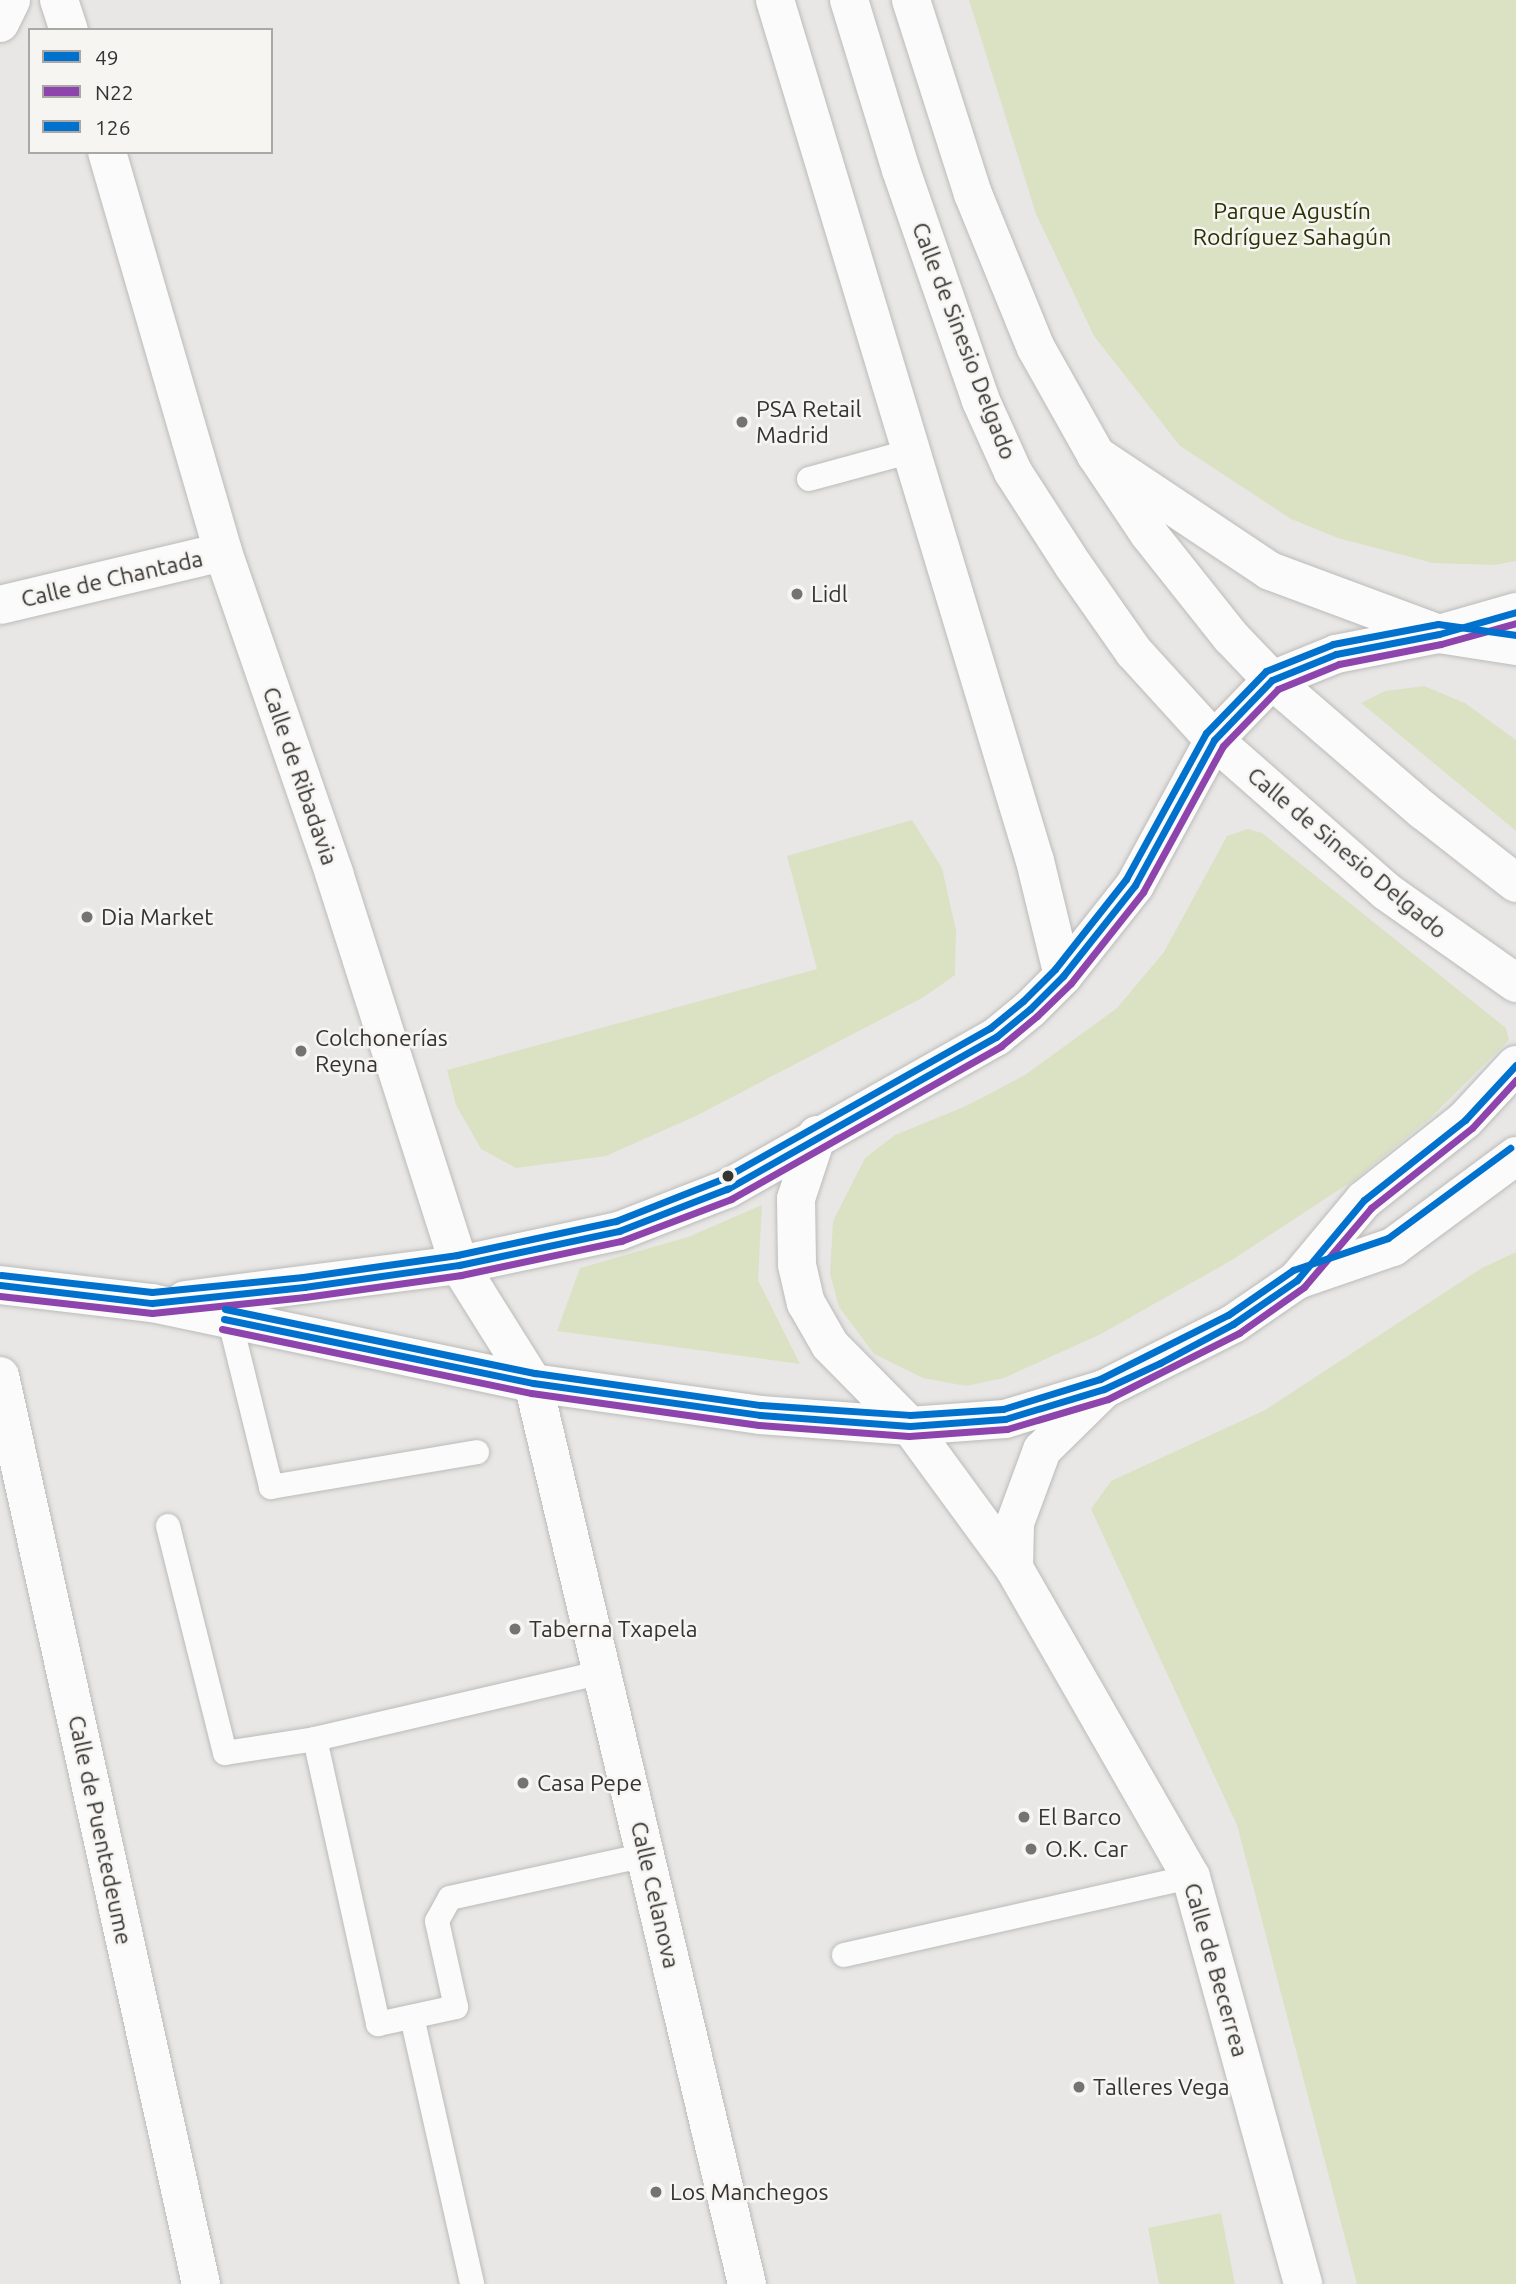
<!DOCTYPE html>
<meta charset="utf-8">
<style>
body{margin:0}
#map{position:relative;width:1516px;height:2284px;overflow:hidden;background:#e8e7e6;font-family:Ubuntu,sans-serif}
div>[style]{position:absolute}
.green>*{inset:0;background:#dbe2c4}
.roads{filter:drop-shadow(0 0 2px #bbbbb9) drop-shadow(0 0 2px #bbbbb9)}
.lane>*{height:24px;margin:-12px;padding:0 12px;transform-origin:12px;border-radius:12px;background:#fcfbfb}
.street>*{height:38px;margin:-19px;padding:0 19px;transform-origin:19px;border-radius:19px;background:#fcfbfb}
.secondary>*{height:38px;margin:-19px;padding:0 19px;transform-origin:19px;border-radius:19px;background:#fcfbfb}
.primary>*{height:38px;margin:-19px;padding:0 19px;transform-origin:19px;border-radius:19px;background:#fcfbfb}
.bus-1>*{height:7px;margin:-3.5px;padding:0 3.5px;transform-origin:3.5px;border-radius:3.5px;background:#0072ce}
.bus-2>*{height:7px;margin:-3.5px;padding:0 3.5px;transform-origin:3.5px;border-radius:3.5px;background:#8e44ad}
.bus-3>*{height:7px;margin:-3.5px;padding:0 3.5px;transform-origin:3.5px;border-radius:3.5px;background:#0072ce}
.dots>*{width:19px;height:19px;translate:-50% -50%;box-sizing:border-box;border:4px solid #f6f5f2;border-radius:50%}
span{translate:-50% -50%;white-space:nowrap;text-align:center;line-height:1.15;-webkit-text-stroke:5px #f6f5f2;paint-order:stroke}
.park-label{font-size:23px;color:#2a3203}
.street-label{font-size:23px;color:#353433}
.poi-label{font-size:23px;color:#353433}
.left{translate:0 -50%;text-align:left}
.legend{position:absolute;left:28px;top:28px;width:245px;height:126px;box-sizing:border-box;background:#f6f5f2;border:2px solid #a9a8a6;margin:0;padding:9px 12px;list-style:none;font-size:21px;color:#353433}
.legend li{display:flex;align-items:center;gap:14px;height:35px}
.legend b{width:35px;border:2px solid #a9a8a6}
</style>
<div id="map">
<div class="green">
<div style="clip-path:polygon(969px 0,1516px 0,1516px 561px,1494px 565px,1433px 563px,1338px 538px,1291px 519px,1180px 446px,1094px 336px,1036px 214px)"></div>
<div style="clip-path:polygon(1424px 686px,1465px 703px,1516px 740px,1516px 831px,1361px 703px,1385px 691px)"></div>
<div style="clip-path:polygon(912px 820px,942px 868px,956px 930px,955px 975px,924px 997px,696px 1116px,606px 1156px,516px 1168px,481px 1149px,456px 1105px,447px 1070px,817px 969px,787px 856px)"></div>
<div style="clip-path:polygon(1248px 829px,1262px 833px,1506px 1028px,1509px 1040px,1429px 1119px,1354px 1180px,1232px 1260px,1099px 1335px,1004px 1378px,966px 1386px,923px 1378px,874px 1354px,839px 1307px,830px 1274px,833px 1221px,865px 1158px,895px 1135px,966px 1106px,1025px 1075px,1117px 1008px,1164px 952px,1227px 836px)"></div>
<div style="clip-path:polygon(762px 1205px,758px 1280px,800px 1364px,557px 1331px,580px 1268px,688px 1237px)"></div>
<div style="clip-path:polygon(1516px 1252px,1516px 2284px,1357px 2284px,1237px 1825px,1091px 1509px,1111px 1481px,1265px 1410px,1482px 1268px)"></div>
<div style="clip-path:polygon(1221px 2213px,1235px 2284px,1159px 2284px,1148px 2228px)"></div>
</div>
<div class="roads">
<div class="lane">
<div style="left:809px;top:479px;width:107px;rotate:-15.2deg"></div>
<div style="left:230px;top:1321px;width:171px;rotate:76.1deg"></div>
<div style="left:271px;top:1487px;width:209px;rotate:-9.6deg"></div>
<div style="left:168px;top:1526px;width:234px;rotate:75.9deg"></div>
<div style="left:225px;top:1753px;width:91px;rotate:-8.8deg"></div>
<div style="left:315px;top:1739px;width:295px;rotate:-13.1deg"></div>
<div style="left:315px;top:1739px;width:292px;rotate:77.5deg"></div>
<div style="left:378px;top:2024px;width:80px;rotate:-12.3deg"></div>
<div style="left:456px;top:2007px;width:88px;rotate:-102.5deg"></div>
<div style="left:437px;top:1921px;width:26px;rotate:-61deg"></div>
<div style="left:450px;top:1898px;width:200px;rotate:-12.4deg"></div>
<div style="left:844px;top:1955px;width:356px;rotate:-12.7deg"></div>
<div style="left:412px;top:2017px;width:274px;rotate:77.3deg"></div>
</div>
<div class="street">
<div style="left:59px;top:0;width:32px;rotate:72deg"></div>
<div style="left:775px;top:0;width:899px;rotate:73.2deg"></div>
<div style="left:1035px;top:861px;width:118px;rotate:76.3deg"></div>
<div style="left:0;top:23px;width:25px;rotate:-64deg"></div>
<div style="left:107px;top:152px;width:416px;rotate:73.8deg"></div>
<div style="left:223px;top:552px;width:340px;rotate:70.9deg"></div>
<div style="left:334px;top:873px;width:411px;rotate:72.3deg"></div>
<div style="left:459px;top:1265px;width:139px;rotate:57.9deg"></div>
<div style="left:533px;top:1383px;width:926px;rotate:76.64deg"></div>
<div style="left:0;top:605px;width:229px;rotate:-13.4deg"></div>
<div style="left:1439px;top:634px;width:80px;rotate:-15.9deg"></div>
<div style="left:0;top:1376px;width:930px;rotate:77.52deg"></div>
<div style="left:910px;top:1426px;width:176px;rotate:53.8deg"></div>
<div style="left:1014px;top:1568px;width:356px;rotate:60.2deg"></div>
<div style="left:1191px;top:1877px;width:422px;rotate:74.6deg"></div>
<div style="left:1014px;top:1568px;width:45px;rotate:-88.7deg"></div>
<div style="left:1015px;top:1523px;width:78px;rotate:-69.7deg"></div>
<div style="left:1042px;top:1450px;width:87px;rotate:-44.5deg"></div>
</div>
<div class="secondary">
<div style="left:1096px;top:455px;width:209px;rotate:33.7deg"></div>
<div style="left:1270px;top:571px;width:180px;rotate:20.4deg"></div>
<div style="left:1439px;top:634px;width:78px;rotate:8.9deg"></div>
<div style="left:817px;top:1135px;width:67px;rotate:108.2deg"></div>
<div style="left:796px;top:1199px;width:66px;rotate:89.1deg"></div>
<div style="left:797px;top:1265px;width:39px;rotate:77deg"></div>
<div style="left:806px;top:1303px;width:48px;rotate:60.3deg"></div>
<div style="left:830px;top:1345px;width:114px;rotate:45.4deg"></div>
<div style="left:1297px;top:1280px;width:104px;rotate:-50.1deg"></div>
<div style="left:1364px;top:1200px;width:129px;rotate:-38.4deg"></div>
<div style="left:1465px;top:1120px;width:75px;rotate:-47.2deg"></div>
<div style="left:0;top:1285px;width:153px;rotate:6.8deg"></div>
<div style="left:152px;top:1303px;width:389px;rotate:11.9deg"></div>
<div style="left:533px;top:1383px;width:229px;rotate:8deg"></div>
<div style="left:760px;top:1415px;width:150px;rotate:4.2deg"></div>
<div style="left:910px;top:1426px;width:95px;rotate:-4.2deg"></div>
<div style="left:1005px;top:1419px;width:103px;rotate:-16.9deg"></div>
<div style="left:1104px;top:1389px;width:144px;rotate:-26.7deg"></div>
<div style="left:1233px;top:1324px;width:78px;rotate:-34.5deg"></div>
<div style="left:1297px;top:1280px;width:102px;rotate:-19deg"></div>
<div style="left:1393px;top:1247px;width:153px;rotate:-36.5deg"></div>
<div style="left:185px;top:1300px;width:276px;rotate:-7.3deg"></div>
<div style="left:459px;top:1265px;width:164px;rotate:-12deg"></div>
<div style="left:619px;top:1231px;width:116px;rotate:-21.3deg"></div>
<div style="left:727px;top:1189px;width:309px;rotate:-29.5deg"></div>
<div style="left:996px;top:1037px;width:44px;rotate:-39.5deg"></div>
<div style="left:1030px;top:1009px;width:47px;rotate:-45deg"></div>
<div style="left:1063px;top:976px;width:116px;rotate:-51.6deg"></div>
<div style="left:1135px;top:885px;width:165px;rotate:-61.4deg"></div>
<div style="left:1214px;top:740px;width:83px;rotate:-46deg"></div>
<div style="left:1272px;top:680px;width:69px;rotate:-22.1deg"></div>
<div style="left:1336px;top:654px;width:105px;rotate:-11deg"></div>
</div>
<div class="primary">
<div style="left:849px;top:0;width:178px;rotate:73deg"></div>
<div style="left:901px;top:170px;width:244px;rotate:70.9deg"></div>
<div style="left:981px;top:401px;width:78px;rotate:65.7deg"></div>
<div style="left:1013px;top:472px;width:111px;rotate:57.2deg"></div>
<div style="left:1073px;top:565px;width:106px;rotate:55deg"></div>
<div style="left:1134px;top:652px;width:119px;rotate:47.7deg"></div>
<div style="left:1214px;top:740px;width:230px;rotate:41.3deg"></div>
<div style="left:1387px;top:892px;width:158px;rotate:35.2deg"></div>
<div style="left:911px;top:0;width:204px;rotate:72.3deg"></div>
<div style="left:973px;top:194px;width:166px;rotate:67.8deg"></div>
<div style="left:1036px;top:348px;width:123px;rotate:60.7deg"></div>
<div style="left:1096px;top:455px;width:95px;rotate:56.1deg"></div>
<div style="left:1149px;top:534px;width:132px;rotate:51.5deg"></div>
<div style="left:1231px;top:637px;width:59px;rotate:46.4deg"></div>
<div style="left:1272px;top:680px;width:201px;rotate:40.8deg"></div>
<div style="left:1424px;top:811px;width:117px;rotate:38deg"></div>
</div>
</div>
<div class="bus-1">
<div style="left:0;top:1285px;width:153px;rotate:6.8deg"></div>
<div style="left:152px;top:1303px;width:153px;rotate:-6deg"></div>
<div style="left:304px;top:1287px;width:157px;rotate:-8.1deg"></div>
<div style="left:459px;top:1265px;width:164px;rotate:-12deg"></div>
<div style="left:619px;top:1231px;width:116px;rotate:-21.3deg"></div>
<div style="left:727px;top:1189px;width:309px;rotate:-29.5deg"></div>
<div style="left:996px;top:1037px;width:44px;rotate:-39.5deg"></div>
<div style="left:1030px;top:1009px;width:47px;rotate:-45deg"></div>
<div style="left:1063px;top:976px;width:116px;rotate:-51.6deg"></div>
<div style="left:1135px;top:885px;width:165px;rotate:-61.4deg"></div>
<div style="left:1214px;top:740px;width:83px;rotate:-46deg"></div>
<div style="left:1272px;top:680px;width:69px;rotate:-22.1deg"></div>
<div style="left:1336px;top:654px;width:105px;rotate:-11deg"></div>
<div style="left:1439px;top:634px;width:80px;rotate:-15.9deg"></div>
<div style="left:224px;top:1319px;width:316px;rotate:11.7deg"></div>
<div style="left:533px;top:1383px;width:229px;rotate:8deg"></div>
<div style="left:760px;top:1415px;width:150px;rotate:4.2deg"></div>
<div style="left:910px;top:1426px;width:95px;rotate:-4.2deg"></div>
<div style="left:1005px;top:1419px;width:103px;rotate:-16.9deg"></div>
<div style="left:1104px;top:1389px;width:62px;rotate:-24.9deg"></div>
<div style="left:1160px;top:1363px;width:83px;rotate:-28.1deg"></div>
<div style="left:1233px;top:1324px;width:78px;rotate:-34.5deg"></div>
<div style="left:1297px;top:1280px;width:104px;rotate:-50.1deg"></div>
<div style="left:1364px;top:1200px;width:129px;rotate:-38.4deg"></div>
<div style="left:1465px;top:1120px;width:75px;rotate:-47.2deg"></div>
</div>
<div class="bus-2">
<div style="left:0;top:1296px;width:153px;rotate:6.4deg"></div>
<div style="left:152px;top:1313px;width:154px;rotate:-6deg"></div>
<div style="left:305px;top:1297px;width:158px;rotate:-8deg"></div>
<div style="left:461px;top:1275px;width:164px;rotate:-12deg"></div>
<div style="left:621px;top:1241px;width:118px;rotate:-20.9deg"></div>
<div style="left:731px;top:1199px;width:310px;rotate:-29.5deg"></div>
<div style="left:1001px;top:1046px;width:47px;rotate:-39.8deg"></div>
<div style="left:1037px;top:1016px;width:47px;rotate:-44.1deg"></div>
<div style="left:1071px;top:983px;width:116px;rotate:-51.6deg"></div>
<div style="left:1143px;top:892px;width:166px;rotate:-61.3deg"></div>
<div style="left:1223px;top:746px;width:79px;rotate:-46deg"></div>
<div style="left:1278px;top:689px;width:66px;rotate:-22.3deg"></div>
<div style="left:1339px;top:664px;width:104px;rotate:-11.1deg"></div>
<div style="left:1441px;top:644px;width:78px;rotate:-15.6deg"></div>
<div style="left:222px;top:1329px;width:316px;rotate:11.7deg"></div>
<div style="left:531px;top:1393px;width:230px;rotate:8deg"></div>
<div style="left:759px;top:1425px;width:150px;rotate:4.2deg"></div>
<div style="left:909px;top:1436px;width:98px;rotate:-4.1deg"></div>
<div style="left:1007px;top:1429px;width:105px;rotate:-16.5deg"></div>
<div style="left:1108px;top:1399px;width:147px;rotate:-26.7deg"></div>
<div style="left:1239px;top:1333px;width:80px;rotate:-35.3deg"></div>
<div style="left:1304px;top:1287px;width:104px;rotate:-49.7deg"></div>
<div style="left:1371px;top:1208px;width:129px;rotate:-38.4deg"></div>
<div style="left:1472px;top:1128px;width:65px;rotate:-47.5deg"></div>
</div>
<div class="bus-3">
<div style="left:1px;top:1275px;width:152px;rotate:6.4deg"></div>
<div style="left:152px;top:1292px;width:152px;rotate:-5.7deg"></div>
<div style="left:303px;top:1277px;width:156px;rotate:-8.1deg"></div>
<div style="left:457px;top:1255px;width:163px;rotate:-12.1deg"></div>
<div style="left:616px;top:1221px;width:114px;rotate:-21.6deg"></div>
<div style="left:722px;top:1179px;width:308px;rotate:-29.4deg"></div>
<div style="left:990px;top:1028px;width:43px;rotate:-39.3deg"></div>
<div style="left:1023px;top:1001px;width:45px;rotate:-45deg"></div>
<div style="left:1055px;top:969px;width:115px;rotate:-51.7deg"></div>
<div style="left:1126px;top:879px;width:166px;rotate:-61.3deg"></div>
<div style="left:1206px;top:733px;width:86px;rotate:-45.9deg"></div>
<div style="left:1266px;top:671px;width:72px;rotate:-21.9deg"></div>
<div style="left:1333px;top:644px;width:107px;rotate:-10.8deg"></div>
<div style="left:1438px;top:624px;width:79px;rotate:8deg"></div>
<div style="left:225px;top:1309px;width:317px;rotate:11.7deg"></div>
<div style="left:535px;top:1373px;width:228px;rotate:8.1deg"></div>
<div style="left:761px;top:1405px;width:149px;rotate:3.8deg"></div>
<div style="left:910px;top:1415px;width:93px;rotate:-3.7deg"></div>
<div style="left:1003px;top:1409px;width:102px;rotate:-17.2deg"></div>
<div style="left:1100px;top:1379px;width:143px;rotate:-26.6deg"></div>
<div style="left:1228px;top:1315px;width:79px;rotate:-34.7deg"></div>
<div style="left:1293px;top:1270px;width:100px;rotate:-18.6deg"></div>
<div style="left:1388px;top:1238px;width:152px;rotate:-36.4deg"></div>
</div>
<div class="dots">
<div style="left:742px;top:422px;background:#747372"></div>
<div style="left:797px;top:594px;background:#747372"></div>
<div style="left:87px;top:917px;background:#747372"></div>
<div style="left:301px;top:1051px;background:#747372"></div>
<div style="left:728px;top:1176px;background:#353433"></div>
<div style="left:515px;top:1629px;background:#747372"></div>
<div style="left:523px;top:1783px;background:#747372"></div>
<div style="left:1024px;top:1817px;background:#747372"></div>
<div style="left:1031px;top:1849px;background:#747372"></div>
<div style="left:1079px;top:2087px;background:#747372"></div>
<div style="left:656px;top:2192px;background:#747372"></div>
</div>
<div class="park-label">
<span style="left:1292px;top:224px">Parque Agustín<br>Rodríguez Sahagún</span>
</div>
<div class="street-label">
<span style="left:964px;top:341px;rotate:69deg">Calle de Sinesio Delgado</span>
<span style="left:112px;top:579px;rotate:-13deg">Calle de Chantada</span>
<span style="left:300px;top:776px;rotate:71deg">Calle de Ribadavia</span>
<span style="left:1347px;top:853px;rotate:40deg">Calle de Sinesio Delgado</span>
<span style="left:100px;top:1830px;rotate:78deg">Calle de Puentedeume</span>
<span style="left:655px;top:1895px;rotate:77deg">Calle Celanova</span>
<span style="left:1216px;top:1970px;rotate:74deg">Calle de Becerrea</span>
</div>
<div class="poi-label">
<span class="left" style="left:756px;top:422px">PSA Retail<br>Madrid</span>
<span class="left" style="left:811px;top:594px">Lidl</span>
<span class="left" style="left:101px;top:917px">Dia Market</span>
<span class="left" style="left:315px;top:1051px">Colchonerías<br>Reyna</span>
<span class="left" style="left:529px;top:1629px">Taberna Txapela</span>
<span class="left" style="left:537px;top:1783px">Casa Pepe</span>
<span class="left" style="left:1038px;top:1817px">El Barco</span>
<span class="left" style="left:1045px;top:1849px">O.K. Car</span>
<span class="left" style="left:1093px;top:2087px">Talleres Vega</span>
<span class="left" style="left:670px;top:2192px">Los Manchegos</span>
</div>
<ul class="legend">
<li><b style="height:9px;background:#0072ce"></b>49</li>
<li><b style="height:9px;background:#8e44ad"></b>N22</li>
<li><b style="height:9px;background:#0072ce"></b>126</li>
</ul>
</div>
